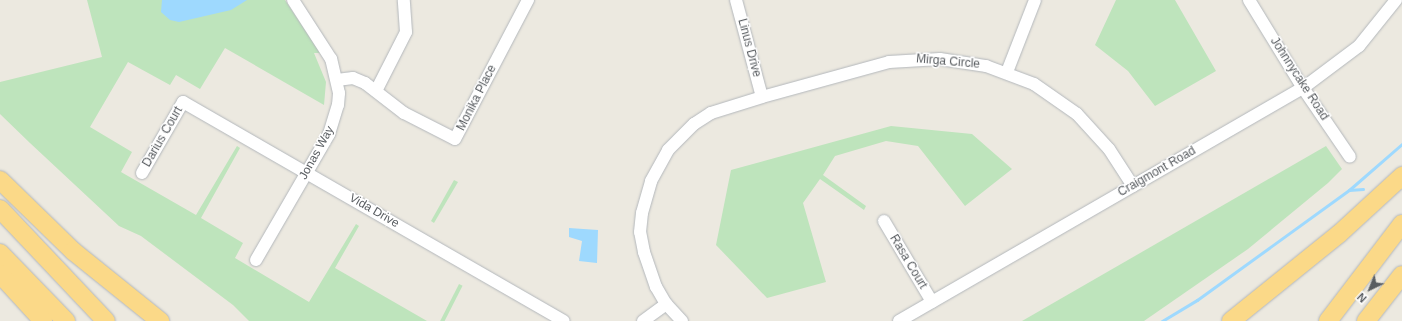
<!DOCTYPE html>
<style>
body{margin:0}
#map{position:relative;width:1402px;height:321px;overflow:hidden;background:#ece9e0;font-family:Helvetica,sans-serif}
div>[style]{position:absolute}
.green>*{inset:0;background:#bee4bc;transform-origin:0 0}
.water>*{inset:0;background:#9ed9fe}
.stream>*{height:3px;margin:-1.5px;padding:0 1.5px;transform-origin:1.5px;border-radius:1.5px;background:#9ed9fe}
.roads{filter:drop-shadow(0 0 1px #b3b7bb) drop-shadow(0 0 1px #b3b7bb)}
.minor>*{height:12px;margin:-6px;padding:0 6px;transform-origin:6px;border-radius:6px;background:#fff}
.highway>*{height:18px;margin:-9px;padding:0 9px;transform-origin:9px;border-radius:9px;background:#fbd988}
span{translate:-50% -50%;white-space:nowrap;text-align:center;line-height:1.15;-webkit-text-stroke:3px #fff;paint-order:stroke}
.street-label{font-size:12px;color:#595d61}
.north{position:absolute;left:1350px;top:269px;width:40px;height:40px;-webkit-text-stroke:3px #fff;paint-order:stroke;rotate:223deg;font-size:11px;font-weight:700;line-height:16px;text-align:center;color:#595d61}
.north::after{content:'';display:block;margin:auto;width:14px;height:18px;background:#595d61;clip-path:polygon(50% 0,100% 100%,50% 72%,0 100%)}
</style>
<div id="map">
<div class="green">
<div style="clip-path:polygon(87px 0,285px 0,320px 53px,314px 53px,326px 82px,324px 105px,225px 48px,200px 89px,176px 75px,170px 85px,128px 62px,90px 127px,132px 152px,121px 172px,196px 215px,237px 146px,240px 148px,201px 218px,243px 243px,235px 258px,309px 302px,356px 224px,359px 226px,335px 268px,427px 321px,249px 321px,233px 305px,141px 236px,119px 226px,30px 143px,0 114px,0 82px,102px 57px)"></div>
<div style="clip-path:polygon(1116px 0,1175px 0,1216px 71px,1155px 106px,1128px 71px,1095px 45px)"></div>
<div style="clip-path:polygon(891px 126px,972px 134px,1012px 169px,965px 206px,918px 146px,886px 141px,835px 156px,823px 175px,866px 206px,864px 210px,820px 179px,803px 203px,826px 282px,767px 298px,716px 245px,731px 170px)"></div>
<div style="clip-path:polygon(1326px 146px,1342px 169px,1328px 183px,1248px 249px,1144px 321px,1022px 321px)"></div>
<div style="clip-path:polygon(454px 180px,458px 182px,434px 223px,431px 221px)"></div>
<div style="left:459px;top:284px;width:4px;height:43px;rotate:27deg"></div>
</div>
<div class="water">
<div style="clip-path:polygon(162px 0,247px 0,231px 10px,179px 22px,170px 20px,161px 12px)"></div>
<div style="clip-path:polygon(569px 228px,598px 230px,597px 263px,579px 261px,582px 241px,569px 237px)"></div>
</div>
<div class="stream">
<div style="left:1349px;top:190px;width:70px;rotate:-41deg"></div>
<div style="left:1162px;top:321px;width:41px;rotate:-31deg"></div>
<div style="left:1197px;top:300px;width:188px;rotate:-35.9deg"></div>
<div style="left:1349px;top:190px;width:14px;rotate:-4deg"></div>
</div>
<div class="roads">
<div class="minor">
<div style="left:736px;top:0;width:100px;rotate:75deg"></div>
<div style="left:1249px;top:0;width:103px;rotate:58.5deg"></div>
<div style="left:1303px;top:88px;width:83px;rotate:55.7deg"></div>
<div style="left:1007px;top:72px;width:77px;rotate:-68.7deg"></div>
<div style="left:337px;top:80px;width:16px;rotate:-7deg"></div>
<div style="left:353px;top:78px;width:13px;rotate:23deg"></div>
<div style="left:365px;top:83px;width:49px;rotate:37.6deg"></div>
<div style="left:404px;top:113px;width:57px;rotate:27deg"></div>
<div style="left:455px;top:139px;width:157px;rotate:-62.3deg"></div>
<div style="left:376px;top:91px;width:66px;rotate:-63deg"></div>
<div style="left:406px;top:32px;width:32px;rotate:-94deg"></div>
<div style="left:142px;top:173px;width:82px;rotate:-60deg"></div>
<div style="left:183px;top:102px;width:439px;rotate:29.9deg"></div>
<div style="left:884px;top:221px;width:94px;rotate:59.3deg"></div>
<div style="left:256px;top:260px;width:146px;rotate:-59.9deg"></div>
<div style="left:329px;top:134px;width:30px;rotate:-73deg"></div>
<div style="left:338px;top:105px;width:12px;rotate:-85deg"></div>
<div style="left:339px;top:93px;width:35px;rotate:-103deg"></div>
<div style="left:331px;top:59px;width:70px;rotate:-122.8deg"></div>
<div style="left:643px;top:321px;width:29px;rotate:-36deg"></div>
<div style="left:682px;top:321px;width:23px;rotate:-133deg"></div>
<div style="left:666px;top:304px;width:20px;rotate:-120deg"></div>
<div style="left:656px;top:287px;width:37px;rotate:-109deg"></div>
<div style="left:644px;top:252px;width:20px;rotate:-101deg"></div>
<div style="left:640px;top:232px;width:19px;rotate:-84deg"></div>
<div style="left:642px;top:213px;width:33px;rotate:-74deg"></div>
<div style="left:651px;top:181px;width:35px;rotate:-61deg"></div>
<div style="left:668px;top:150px;width:37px;rotate:-45deg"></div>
<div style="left:694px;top:124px;width:20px;rotate:-33deg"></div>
<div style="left:711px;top:113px;width:53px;rotate:-17.4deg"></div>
<div style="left:762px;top:97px;width:132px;rotate:-15.4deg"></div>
<div style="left:889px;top:62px;width:51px;rotate:-3.4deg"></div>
<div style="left:940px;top:59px;width:47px;rotate:8.7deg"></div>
<div style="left:986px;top:66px;width:51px;rotate:20.6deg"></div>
<div style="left:1034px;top:84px;width:52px;rotate:34.9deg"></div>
<div style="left:1077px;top:114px;width:47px;rotate:47.6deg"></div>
<div style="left:1109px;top:149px;width:44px;rotate:57deg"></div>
<div style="left:899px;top:321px;width:466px;rotate:-30deg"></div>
<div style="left:1303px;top:88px;width:70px;rotate:-36.9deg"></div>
<div style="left:1359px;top:46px;width:59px;rotate:-51.2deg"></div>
</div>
<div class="highway">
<div style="left:0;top:180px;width:102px;rotate:44.2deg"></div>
<div style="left:73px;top:251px;width:112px;rotate:38.8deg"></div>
<div style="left:0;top:209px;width:154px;rotate:46.6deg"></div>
<div style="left:0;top:253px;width:95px;rotate:45.9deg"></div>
<div style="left:0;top:274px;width:64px;rotate:47.5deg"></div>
<div style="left:1231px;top:321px;width:139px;rotate:-38.9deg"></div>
<div style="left:1339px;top:234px;width:86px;rotate:-42.6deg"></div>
<div style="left:1328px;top:321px;width:122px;rotate:-52.7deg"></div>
<div style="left:1366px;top:321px;width:58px;rotate:-52deg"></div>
</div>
</div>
<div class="street-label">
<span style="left:749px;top:48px;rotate:75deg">Linus Drive</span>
<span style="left:948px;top:62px;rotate:5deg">Mirga Circle</span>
<span style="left:1299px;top:79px;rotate:57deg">Johnnycake Road</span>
<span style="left:477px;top:98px;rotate:-63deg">Monika Place</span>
<span style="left:163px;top:137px;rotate:-60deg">Darius Court</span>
<span style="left:317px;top:153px;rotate:-61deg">Jonas Way</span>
<span style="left:1157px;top:172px;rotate:-30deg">Craigmont Road</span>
<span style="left:374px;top:211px;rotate:30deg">Vida Drive</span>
<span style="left:908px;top:262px;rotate:59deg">Rasa Court</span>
</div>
<div class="north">N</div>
</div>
